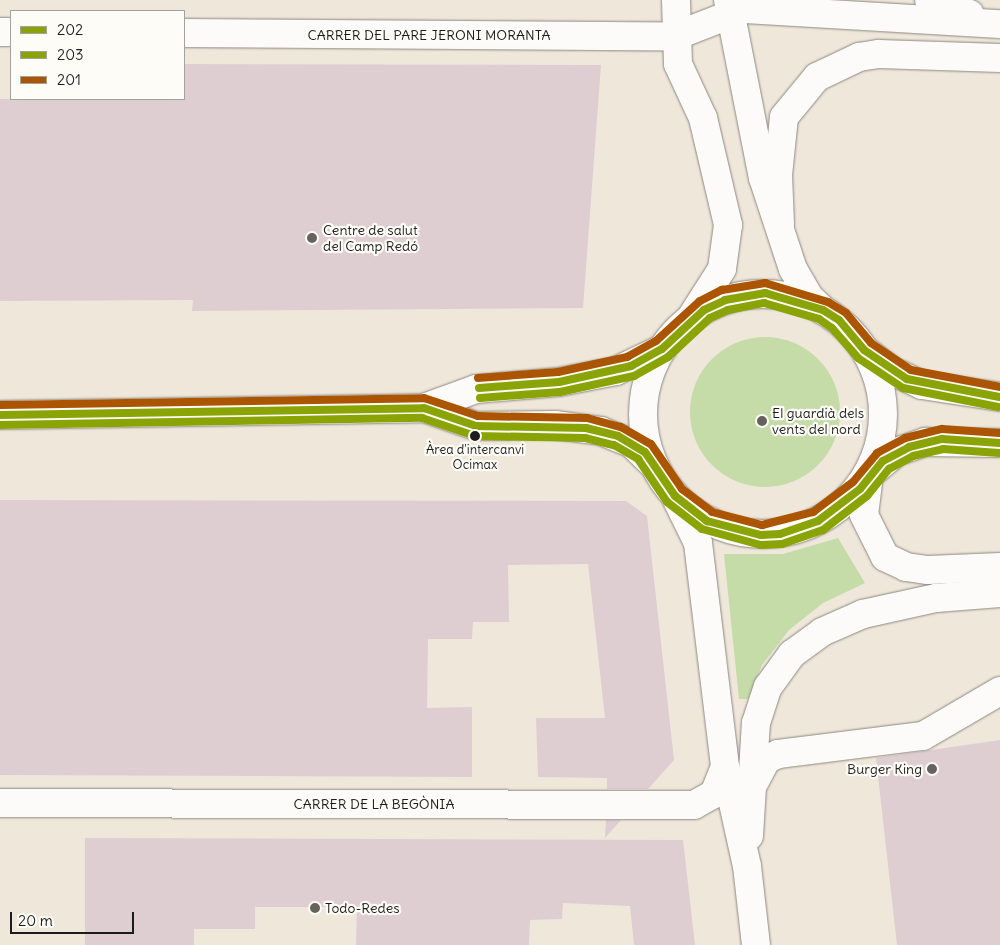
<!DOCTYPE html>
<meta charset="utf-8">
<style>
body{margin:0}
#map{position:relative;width:1000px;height:945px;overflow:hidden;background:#efe7da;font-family:Delius,sans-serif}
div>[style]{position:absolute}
.green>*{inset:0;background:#c5dba8}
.round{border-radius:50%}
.building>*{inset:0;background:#deced2}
.roads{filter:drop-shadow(0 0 1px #8c8881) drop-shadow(0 0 1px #8c8881)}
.minor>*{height:28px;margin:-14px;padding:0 14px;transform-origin:14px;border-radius:14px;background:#fdfbf9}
.major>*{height:28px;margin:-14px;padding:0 14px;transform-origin:14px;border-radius:14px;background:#fdfbf9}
.major>.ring{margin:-14px;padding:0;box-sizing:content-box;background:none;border:28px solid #fdfbf9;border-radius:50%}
.bus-1>*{height:8px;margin:-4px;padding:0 4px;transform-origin:4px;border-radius:4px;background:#8aa406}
.bus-2>*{height:8px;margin:-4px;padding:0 4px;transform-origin:4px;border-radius:4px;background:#8aa406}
.bus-3>*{height:8px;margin:-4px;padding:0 4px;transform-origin:4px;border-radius:4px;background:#ab5500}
.dots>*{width:14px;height:14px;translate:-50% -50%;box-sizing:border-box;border:2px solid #fdfcf7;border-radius:50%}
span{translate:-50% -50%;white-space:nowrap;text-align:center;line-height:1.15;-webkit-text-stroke:4.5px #fdfcf7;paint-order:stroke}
.bus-label{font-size:13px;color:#1c1c1c}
.street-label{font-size:14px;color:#1c1c1c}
.poi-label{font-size:14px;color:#1c1c1c}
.left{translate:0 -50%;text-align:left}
.right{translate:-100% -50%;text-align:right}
.legend{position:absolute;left:10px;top:10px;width:175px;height:90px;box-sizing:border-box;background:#fdfcf7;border:1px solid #a3a29f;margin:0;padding:6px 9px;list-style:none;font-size:15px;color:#1c1c1c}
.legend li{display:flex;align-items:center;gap:10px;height:25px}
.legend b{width:25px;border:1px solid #a3a29f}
.scale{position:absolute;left:10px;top:912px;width:124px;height:22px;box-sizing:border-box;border:2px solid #1c1c1c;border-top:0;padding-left:6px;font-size:15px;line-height:18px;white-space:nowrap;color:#1c1c1c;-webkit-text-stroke:4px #fdfcf7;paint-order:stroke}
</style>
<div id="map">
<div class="green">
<div class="round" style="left:690px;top:337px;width:150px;height:150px"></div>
<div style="clip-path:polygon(838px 538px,865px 583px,823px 603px,789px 630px,762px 665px,748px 699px,739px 699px,724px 554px,783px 554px)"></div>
</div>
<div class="building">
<div style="clip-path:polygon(184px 64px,601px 65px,583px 308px,192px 311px,193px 300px,0 301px,0 99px,184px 99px)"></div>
<div style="clip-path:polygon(0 500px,626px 501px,647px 516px,674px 760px,648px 789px,607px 789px,607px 778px,538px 777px,536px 718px,605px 718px,588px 564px,508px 565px,509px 622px,473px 622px,472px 639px,428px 639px,427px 708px,472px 707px,472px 777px,0 775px)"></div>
<div style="clip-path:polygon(1000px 740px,1000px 945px,897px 945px,876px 758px)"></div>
<div style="clip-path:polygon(606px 820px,621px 820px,605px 838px)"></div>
<div style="clip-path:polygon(85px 838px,683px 840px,695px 945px,634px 945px,630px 906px,563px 903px,562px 919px,530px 920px,529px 945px,356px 945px,357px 907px,255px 907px,255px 929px,194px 929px,194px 945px,85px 945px)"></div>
</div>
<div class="roads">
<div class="minor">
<div style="left:676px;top:0;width:64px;rotate:88.2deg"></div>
<div style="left:678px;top:64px;width:60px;rotate:65.2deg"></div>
<div style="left:703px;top:118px;width:110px;rotate:76.8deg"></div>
<div style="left:728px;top:225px;width:44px;rotate:97.8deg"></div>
<div style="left:722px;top:269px;width:59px;rotate:122.6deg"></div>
<div style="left:728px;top:0;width:181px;rotate:78.9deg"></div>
<div style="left:763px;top:178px;width:96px;rotate:71.8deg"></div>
<div style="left:793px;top:269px;width:34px;rotate:60deg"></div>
<div style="left:810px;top:298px;width:18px;rotate:43deg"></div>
<div style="left:929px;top:0;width:43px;rotate:18.9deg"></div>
<div style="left:0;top:32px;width:11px"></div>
<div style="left:184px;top:33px;width:491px;rotate:0.4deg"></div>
<div style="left:675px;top:36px;width:75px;rotate:-21.1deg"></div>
<div style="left:745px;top:9px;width:255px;rotate:3.4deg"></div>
<div style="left:780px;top:224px;width:49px;rotate:-92.3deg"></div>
<div style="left:778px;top:175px;width:58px;rotate:-84.1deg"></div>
<div style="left:784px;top:117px;width:52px;rotate:-50.5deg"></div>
<div style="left:817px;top:77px;width:47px;rotate:-25.5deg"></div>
<div style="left:859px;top:57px;width:20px;rotate:-9deg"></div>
<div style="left:879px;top:54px;width:121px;rotate:1.9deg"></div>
<div style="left:869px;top:475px;width:40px;rotate:97.1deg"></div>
<div style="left:864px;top:515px;width:47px;rotate:63.4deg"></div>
<div style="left:885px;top:557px;width:23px;rotate:25deg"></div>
<div style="left:906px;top:567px;width:22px;rotate:8deg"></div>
<div style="left:928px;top:570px;width:72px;rotate:-2.4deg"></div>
<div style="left:675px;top:496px;width:52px;rotate:63.9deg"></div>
<div style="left:698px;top:543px;width:226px;rotate:83.1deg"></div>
<div style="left:725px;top:767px;width:101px;rotate:77.5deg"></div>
<div style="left:747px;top:866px;width:80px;rotate:83.5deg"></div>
<div style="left:754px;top:783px;width:27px;rotate:-62deg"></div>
<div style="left:767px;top:759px;width:12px;rotate:-24deg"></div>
<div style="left:778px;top:754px;width:146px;rotate:-7.1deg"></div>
<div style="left:923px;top:736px;width:89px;rotate:-30.3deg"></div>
<div style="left:0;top:803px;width:694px;rotate:0.17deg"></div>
<div style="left:694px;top:805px;width:23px;rotate:-29deg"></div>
<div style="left:714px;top:794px;width:29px;rotate:-68deg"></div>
<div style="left:749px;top:836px;width:113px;rotate:-86.5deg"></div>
<div style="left:756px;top:723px;width:38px;rotate:-72deg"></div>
<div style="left:768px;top:687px;width:41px;rotate:-54deg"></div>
<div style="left:792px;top:654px;width:37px;rotate:-36deg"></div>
<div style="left:822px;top:632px;width:45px;rotate:-23.7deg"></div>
<div style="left:863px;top:614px;width:75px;rotate:-12.4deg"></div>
<div style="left:936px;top:598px;width:64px;rotate:-4.5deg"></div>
</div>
<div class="major">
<div class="ring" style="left:643px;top:294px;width:212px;height:212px"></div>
<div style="left:867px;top:352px;width:31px;rotate:37deg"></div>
<div style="left:892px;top:371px;width:33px;rotate:25deg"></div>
<div style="left:922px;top:385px;width:79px;rotate:8.7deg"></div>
<div style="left:424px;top:408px;width:55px;rotate:19.1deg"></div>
<div style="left:476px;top:426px;width:79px;rotate:-0.7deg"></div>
<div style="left:555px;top:425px;width:46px;rotate:7.4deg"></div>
<div style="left:601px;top:431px;width:32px;rotate:22deg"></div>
<div style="left:631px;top:443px;width:30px;rotate:44deg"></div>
<div style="left:0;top:415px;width:424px;rotate:-0.9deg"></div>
<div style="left:424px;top:408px;width:55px;rotate:-20.1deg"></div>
<div style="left:476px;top:389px;width:83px;rotate:-4.8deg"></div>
<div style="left:559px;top:382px;width:58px;rotate:-10.9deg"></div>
<div style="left:616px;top:371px;width:51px;rotate:-25.6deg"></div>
<div style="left:869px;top:475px;width:35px;rotate:-40deg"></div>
<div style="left:896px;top:452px;width:31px;rotate:-19deg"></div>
<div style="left:925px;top:442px;width:75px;rotate:0.8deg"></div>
</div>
</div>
<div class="bus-1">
<div style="left:479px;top:388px;width:80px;rotate:-4.3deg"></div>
<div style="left:559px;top:382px;width:74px;rotate:-12.5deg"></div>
<div style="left:631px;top:366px;width:35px;rotate:-29deg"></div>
<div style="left:662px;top:349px;width:57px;rotate:-42.9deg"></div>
<div style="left:704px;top:310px;width:23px;rotate:-25deg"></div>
<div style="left:725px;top:300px;width:41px;rotate:-9.9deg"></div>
<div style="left:765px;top:293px;width:60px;rotate:16.3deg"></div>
<div style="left:823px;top:310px;width:19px;rotate:32deg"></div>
<div style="left:839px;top:320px;width:39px;rotate:50deg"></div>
<div style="left:864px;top:350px;width:52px;rotate:34deg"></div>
<div style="left:907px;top:379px;width:95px;rotate:11deg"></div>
<div style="left:0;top:415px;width:424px;rotate:-0.9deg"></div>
<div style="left:424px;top:408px;width:55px;rotate:19.1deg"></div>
<div style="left:476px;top:426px;width:110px;rotate:1deg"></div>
<div style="left:586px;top:428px;width:33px;rotate:14deg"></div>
<div style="left:618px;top:436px;width:31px;rotate:31deg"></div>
<div style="left:645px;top:452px;width:53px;rotate:55.7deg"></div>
<div style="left:675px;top:496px;width:41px;rotate:38deg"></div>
<div style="left:707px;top:521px;width:56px;rotate:14.5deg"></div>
<div style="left:761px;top:535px;width:19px;rotate:-3deg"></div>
<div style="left:780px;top:534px;width:40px;rotate:-18.9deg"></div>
<div style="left:818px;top:521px;width:53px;rotate:-37.3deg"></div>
<div style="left:860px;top:489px;width:36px;rotate:-51deg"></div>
<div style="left:883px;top:461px;width:30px;rotate:-28deg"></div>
<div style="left:909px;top:447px;width:34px;rotate:-14deg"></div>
<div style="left:942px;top:439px;width:58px;rotate:3.9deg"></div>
</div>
<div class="bus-2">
<div style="left:480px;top:398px;width:80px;rotate:-4.3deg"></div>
<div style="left:560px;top:392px;width:76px;rotate:-12.2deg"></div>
<div style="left:634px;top:376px;width:39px;rotate:-29deg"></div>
<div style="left:668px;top:357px;width:57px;rotate:-42.9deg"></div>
<div style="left:710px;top:318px;width:20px;rotate:-24deg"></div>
<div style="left:728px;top:310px;width:37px;rotate:-11deg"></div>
<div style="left:764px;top:303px;width:57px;rotate:16.2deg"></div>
<div style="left:819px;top:319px;width:16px;rotate:35deg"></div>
<div style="left:832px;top:328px;width:40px;rotate:49deg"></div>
<div style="left:858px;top:358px;width:54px;rotate:33.7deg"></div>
<div style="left:903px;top:388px;width:97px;rotate:11.3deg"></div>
<div style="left:0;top:425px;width:422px;rotate:-1deg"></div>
<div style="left:422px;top:418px;width:56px;rotate:18.8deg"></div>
<div style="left:475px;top:436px;width:110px;rotate:1deg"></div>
<div style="left:585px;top:438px;width:30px;rotate:14deg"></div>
<div style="left:614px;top:445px;width:28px;rotate:30deg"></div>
<div style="left:638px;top:459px;width:52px;rotate:56deg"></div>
<div style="left:667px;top:502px;width:44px;rotate:37.6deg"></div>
<div style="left:702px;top:529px;width:61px;rotate:15.2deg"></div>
<div style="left:761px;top:545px;width:21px;rotate:-3deg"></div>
<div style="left:782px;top:544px;width:43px;rotate:-18.9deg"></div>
<div style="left:823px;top:530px;width:56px;rotate:-37.7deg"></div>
<div style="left:867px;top:496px;width:35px;rotate:-51deg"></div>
<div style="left:889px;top:469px;width:27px;rotate:-28deg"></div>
<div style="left:913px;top:456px;width:31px;rotate:-13deg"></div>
<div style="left:943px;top:449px;width:56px;rotate:4.1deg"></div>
</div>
<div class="bus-3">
<div style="left:478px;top:378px;width:80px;rotate:-4.3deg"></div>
<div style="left:558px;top:372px;width:71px;rotate:-12.3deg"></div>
<div style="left:627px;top:357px;width:33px;rotate:-29deg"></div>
<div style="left:656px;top:341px;width:59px;rotate:-42.3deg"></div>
<div style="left:700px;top:301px;width:25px;rotate:-27deg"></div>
<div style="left:722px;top:290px;width:44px;rotate:-9.2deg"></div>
<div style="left:765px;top:283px;width:66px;rotate:16.8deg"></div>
<div style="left:828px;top:302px;width:21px;rotate:31deg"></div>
<div style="left:846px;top:313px;width:39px;rotate:50deg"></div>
<div style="left:871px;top:343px;width:48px;rotate:34deg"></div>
<div style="left:911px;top:370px;width:91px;rotate:10.8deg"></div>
<div style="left:0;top:405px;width:424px;rotate:-0.9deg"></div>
<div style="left:424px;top:398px;width:57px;rotate:18.4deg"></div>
<div style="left:478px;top:416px;width:109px;rotate:1.1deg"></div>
<div style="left:587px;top:418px;width:35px;rotate:15deg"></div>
<div style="left:621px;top:427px;width:34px;rotate:30deg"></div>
<div style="left:651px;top:444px;width:55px;rotate:55.4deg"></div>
<div style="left:682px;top:489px;width:38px;rotate:37deg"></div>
<div style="left:712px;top:512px;width:52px;rotate:14.6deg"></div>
<div style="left:762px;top:525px;width:53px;rotate:-14.3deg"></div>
<div style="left:813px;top:512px;width:50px;rotate:-36.9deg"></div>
<div style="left:853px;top:482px;width:38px;rotate:-50deg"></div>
<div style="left:877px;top:453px;width:32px;rotate:-28deg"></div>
<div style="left:905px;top:438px;width:38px;rotate:-14deg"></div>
<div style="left:942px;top:429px;width:58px;rotate:3.9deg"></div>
</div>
<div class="dots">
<div style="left:312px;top:238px;background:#66635e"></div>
<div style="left:762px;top:421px;background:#66635e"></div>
<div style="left:475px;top:436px;background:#1c1c1c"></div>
<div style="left:932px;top:769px;background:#66635e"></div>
<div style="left:315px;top:908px;background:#66635e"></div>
</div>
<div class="bus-label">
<span style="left:475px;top:458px">Àrea d'intercanvi<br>Ocimax</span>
</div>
<div class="street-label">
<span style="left:429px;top:35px">CARRER DEL PARE JERONI MORANTA</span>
<span style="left:374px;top:804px">CARRER DE LA BEGÒNIA</span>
</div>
<div class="poi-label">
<span class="left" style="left:323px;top:238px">Centre de salut<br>del Camp Redó</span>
<span class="left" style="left:772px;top:421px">El guardià dels<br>vents del nord</span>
<span class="right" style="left:922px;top:769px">Burger King</span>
<span class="left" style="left:325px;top:908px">Todo-Redes</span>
</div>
<ul class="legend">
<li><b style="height:6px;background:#8aa406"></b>202</li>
<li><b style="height:6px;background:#8aa406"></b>203</li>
<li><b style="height:6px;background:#ab5500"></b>201</li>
</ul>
<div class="scale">20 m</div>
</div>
